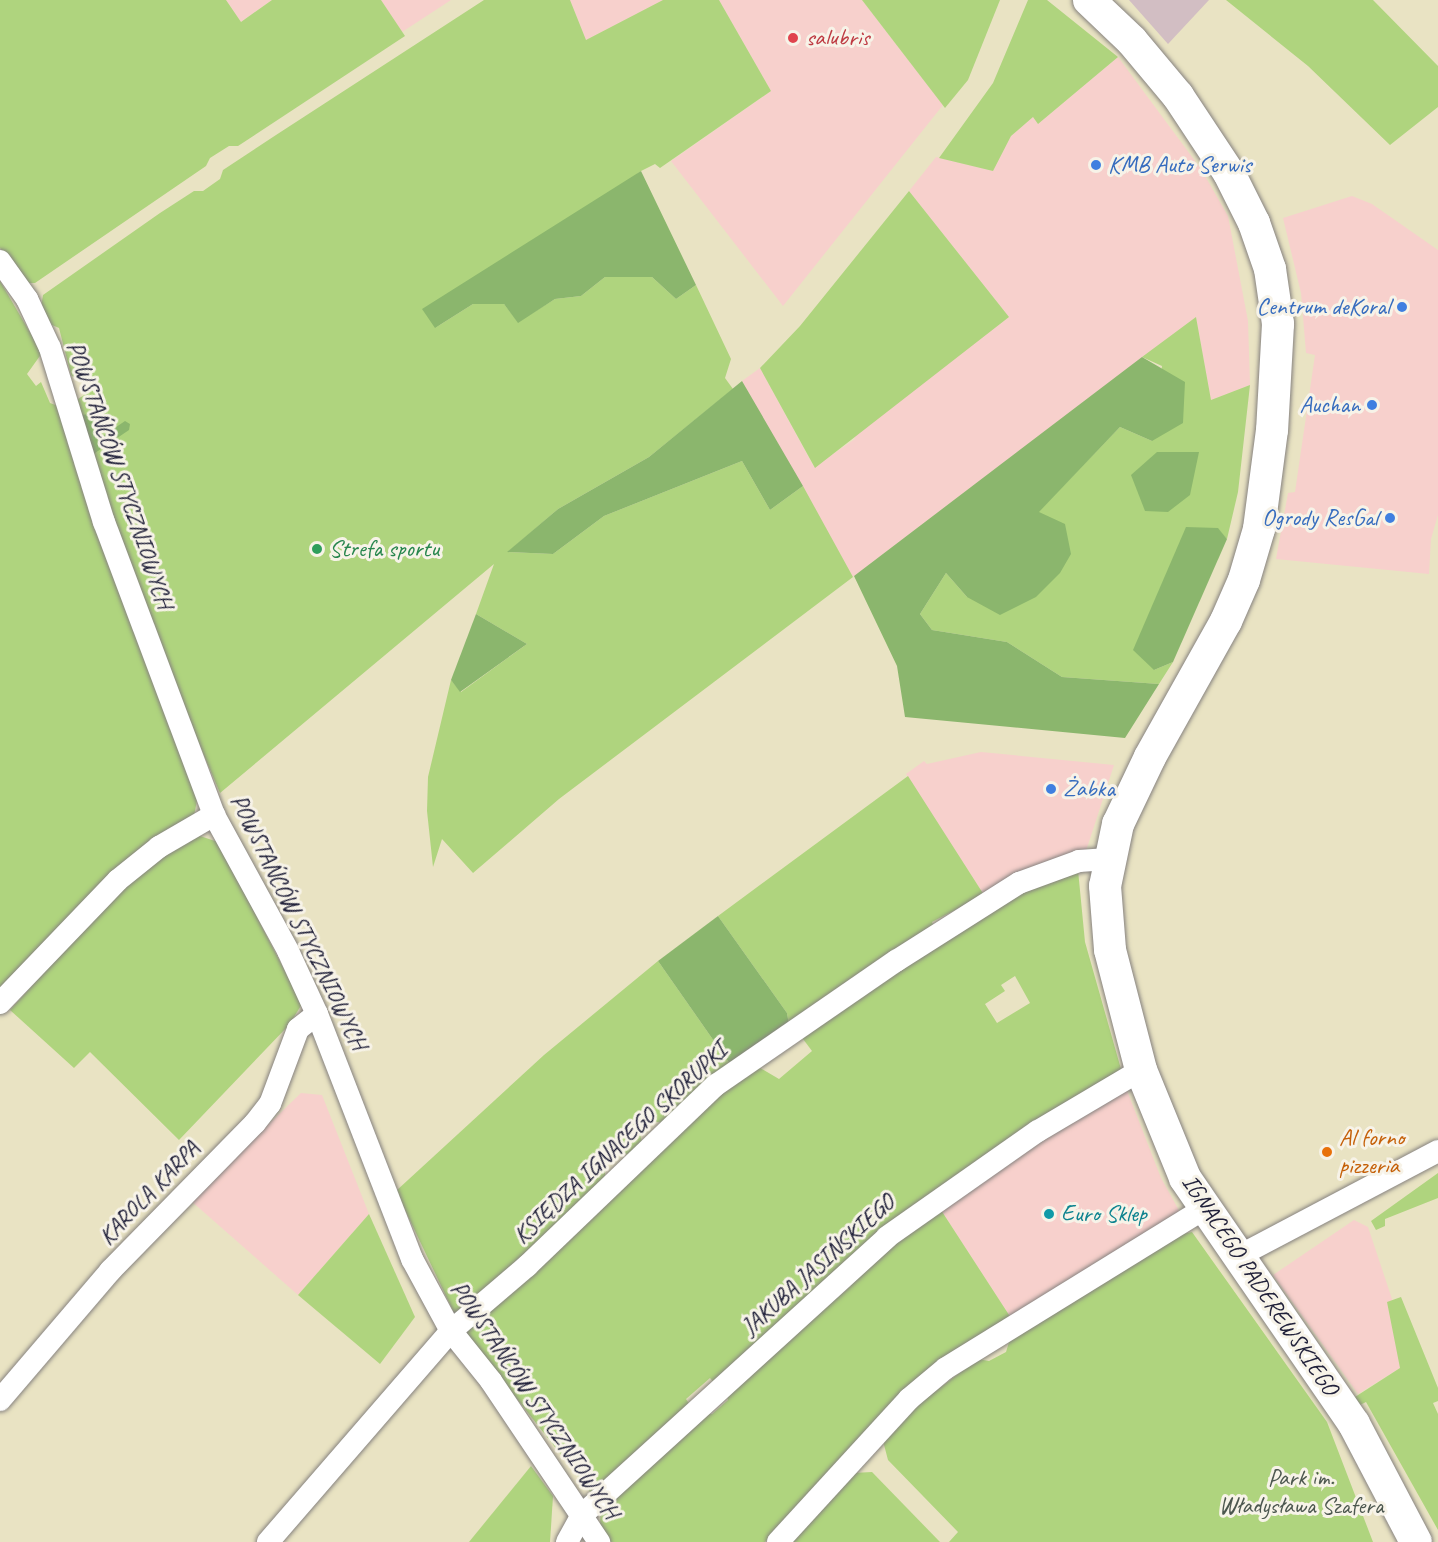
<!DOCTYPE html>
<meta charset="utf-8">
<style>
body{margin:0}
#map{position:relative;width:1438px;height:1542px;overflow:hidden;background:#e9e3c3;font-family:Caveat,sans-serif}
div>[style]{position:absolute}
.built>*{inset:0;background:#f7d0cc}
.industrial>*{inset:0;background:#d2bec3}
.green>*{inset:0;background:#afd47e}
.forest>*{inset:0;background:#8bb66d}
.roads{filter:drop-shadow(0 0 2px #86827f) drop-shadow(0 0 2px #86827f)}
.street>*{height:22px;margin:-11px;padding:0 11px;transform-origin:11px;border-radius:11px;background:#fff}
.secondary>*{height:32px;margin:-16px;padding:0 16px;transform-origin:16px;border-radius:16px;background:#fff}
.dots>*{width:16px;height:16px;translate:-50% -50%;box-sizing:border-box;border:3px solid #f7f3e8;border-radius:50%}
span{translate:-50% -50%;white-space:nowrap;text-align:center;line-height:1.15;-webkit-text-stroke:6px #f7f3e8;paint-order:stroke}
.health-label{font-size:24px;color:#be3a42}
.left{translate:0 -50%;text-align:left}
.shop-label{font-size:24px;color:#366cbe}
.right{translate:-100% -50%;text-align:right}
.street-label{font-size:24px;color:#22223b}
.leisure-label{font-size:24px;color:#27864d}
.food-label{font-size:24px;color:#c56008}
.culture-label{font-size:24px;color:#0d838f}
.park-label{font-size:24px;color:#4c574f}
</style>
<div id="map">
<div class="built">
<div style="clip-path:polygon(226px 0,272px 0,241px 22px)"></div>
<div style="clip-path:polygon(381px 0,451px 0,402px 32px)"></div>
<div style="clip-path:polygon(570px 0,664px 0,586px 40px)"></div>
<div style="clip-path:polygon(719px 0,862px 0,943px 105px,783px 306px,671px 161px,771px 91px)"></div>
<div style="clip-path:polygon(1118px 57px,1201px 169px,1228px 216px,1248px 321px,1250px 385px,1211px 400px,1196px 317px,853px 577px,742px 381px,760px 368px,814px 467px,855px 439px,853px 435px,1009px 317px,909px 191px,936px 157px,993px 171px,1011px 136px,1034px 116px,1038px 124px)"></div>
<div style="clip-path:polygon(1352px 196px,1372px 204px,1438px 250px,1438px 515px,1431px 539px,1429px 574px,1276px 559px,1288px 493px,1295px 492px,1315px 355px,1306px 353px,1301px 293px,1283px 218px)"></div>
<div style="clip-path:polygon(981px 752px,1114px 765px,1086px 851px,984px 895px,906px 774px,924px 761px,927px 764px)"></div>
<div style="clip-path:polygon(1126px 1088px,1161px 1178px,1181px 1214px,1011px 1318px,939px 1207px)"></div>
<div style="clip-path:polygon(301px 1093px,322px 1095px,369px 1214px,298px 1295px,190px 1200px)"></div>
<div style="clip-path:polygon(1354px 1220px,1368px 1227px,1392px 1299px,1400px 1368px,1358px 1394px,1273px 1275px)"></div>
</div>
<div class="industrial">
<div style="clip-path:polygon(1129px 0,1209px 0,1168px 44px)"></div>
</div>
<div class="green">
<div style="clip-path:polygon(0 0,226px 0,241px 22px,272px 0,381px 0,405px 36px,238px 146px,229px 146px,210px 158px,206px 166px,35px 283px,26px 283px,0 248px)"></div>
<div style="clip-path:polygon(484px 0,570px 0,586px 40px,663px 0,719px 0,771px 91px,660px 168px,655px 164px,641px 171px,435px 328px,473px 304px,504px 304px,518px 322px,555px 299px,581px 296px,605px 277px,652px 277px,676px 299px,696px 285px,731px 359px,725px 378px,733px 389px,649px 457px,558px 509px,508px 552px,553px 554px,604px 516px,742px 461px,770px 510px,803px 486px,853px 577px,559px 799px,473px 873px,442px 839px,433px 867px,427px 811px,428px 777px,451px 680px,461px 692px,527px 644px,476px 614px,494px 564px,220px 793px,165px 664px,115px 525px,75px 401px,93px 389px,88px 377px,77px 380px,71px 375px,59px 328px,52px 325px,41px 307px,43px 295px,160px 213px,194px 191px,203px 191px,220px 179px,223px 170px,276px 135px)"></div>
<div style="clip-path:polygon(862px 0,1000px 0,968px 80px,945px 108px)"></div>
<div style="clip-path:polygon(1028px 0,1047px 0,1118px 57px,1038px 124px,1033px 117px,1011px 136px,993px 171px,939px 158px,993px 83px)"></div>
<div style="clip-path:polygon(1226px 0,1373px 0,1438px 66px,1438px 107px,1390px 145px,1308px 66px)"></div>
<div style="clip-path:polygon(909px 191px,1009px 317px,815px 468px,760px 368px,800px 326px)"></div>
<div style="clip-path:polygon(0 281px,42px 353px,27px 374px,36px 386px,41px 382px,50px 403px,58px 406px,199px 790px,194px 816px,0 990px)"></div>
<div style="clip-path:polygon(1196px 317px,1211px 400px,1250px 385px,1238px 492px,1227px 539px,1217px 528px,1154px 670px,1173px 662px,1159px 684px,1062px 677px,1007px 642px,932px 630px,920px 614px,946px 573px,967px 597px,1038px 512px,1120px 427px,1152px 441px,1162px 366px,1142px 357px)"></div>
<div style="clip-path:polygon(908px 776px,984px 895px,932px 922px,934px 927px,789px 1025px,787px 1013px,718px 916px)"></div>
<div style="clip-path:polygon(194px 834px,218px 842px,302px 1004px,289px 1025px,179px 1140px,90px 1052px,74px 1068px,10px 1010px,133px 875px)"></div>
<div style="clip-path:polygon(evenodd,1078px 870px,1085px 942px,1121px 1069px,715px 1384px,710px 1378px,686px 1399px,690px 1405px,591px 1493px,465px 1333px,691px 1120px,755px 1065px,779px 1079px,812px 1051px,800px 1035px,1014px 896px,1078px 870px,1015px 976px,1030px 1003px,997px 1023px,985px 1004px,1005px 991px,1001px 985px,1015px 976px)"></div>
<div style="clip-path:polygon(658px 961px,730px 1064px,663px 1123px,651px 1121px,639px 1131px,642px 1142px,628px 1156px,618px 1145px,605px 1158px,605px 1178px,463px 1311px,454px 1313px,396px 1191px,544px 1055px)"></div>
<div style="clip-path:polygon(1438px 1173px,1438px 1198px,1385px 1219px,1385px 1226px,1376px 1230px,1371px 1221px)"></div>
<div style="clip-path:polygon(939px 1207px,1011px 1318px,899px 1399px,765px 1542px,611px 1542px,600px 1525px,601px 1504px,703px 1413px,712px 1414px,728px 1400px,726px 1393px,851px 1286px,847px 1281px)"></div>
<div style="clip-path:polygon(369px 1214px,415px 1317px,380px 1364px,298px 1295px)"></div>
<div style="clip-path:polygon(1192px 1232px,1327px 1422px,1373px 1542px,949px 1542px,958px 1532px,888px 1460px,883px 1441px,912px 1409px,978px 1359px,989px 1361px,1006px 1352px,1010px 1339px,1178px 1235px)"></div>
<div style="clip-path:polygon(1401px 1297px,1438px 1388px,1438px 1401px,1433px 1403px,1438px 1414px,1438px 1530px,1366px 1402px,1360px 1405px,1355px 1397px,1400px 1368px,1387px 1302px)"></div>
<div style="clip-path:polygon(531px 1466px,553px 1496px,550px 1542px,469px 1542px)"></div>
<div style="clip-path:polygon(872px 1472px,940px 1542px,788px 1542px,853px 1473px)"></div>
</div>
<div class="forest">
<div style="clip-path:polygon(641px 171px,696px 285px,676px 299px,652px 277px,605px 277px,581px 296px,555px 299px,518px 323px,504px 304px,473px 304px,435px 328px,422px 309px)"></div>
<div style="clip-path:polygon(1142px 357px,1185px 382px,1183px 423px,1152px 441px,1120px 427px,1039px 512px,1065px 524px,1071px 554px,1060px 573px,1036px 597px,1000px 615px,967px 597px,946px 573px,920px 614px,932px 630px,1007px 642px,1062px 677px,1159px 684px,1125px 738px,905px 717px,897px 666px,854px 576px)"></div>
<div style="clip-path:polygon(742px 381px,803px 486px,770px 510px,742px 461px,604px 516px,553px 554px,507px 552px,558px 509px,649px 457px)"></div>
<div style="clip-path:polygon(90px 414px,103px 436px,125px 421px,130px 424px,129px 430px,92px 455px,81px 415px)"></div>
<div style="clip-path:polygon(1157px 452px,1199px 452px,1190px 495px,1168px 512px,1145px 511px,1131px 475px)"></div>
<div style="clip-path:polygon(1186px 527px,1218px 528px,1227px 539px,1173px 662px,1154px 670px,1133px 650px)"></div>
<div style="clip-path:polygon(476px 614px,527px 644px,460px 692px,451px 680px)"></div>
<div style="clip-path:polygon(718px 916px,787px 1013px,789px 1025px,730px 1064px,658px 961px)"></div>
</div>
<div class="roads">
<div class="street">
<div style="left:0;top:261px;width:47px;rotate:54.6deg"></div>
<div style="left:27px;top:299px;width:54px;rotate:64.9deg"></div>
<div style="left:50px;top:348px;width:182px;rotate:72.8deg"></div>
<div style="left:104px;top:522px;width:313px;rotate:69.4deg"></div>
<div style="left:214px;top:815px;width:155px;rotate:61.4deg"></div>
<div style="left:288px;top:951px;width:69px;rotate:65.3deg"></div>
<div style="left:317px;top:1014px;width:263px;rotate:68.8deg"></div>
<div style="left:412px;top:1259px;width:82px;rotate:61.6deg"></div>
<div style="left:451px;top:1331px;width:64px;rotate:51.3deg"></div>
<div style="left:491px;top:1381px;width:194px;rotate:56.1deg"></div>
<div style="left:0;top:1003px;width:170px;rotate:-46.2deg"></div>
<div style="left:118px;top:880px;width:53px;rotate:-38.8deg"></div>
<div style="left:159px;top:847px;width:64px;rotate:-30.2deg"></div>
<div style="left:1237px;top:1257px;width:227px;rotate:-27.8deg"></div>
<div style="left:0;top:1400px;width:170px;rotate:-49.5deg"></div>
<div style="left:110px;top:1271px;width:207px;rotate:-45.6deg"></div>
<div style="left:255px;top:1123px;width:24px;rotate:-52deg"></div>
<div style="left:270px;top:1104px;width:80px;rotate:-69.5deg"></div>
<div style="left:298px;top:1029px;width:24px;rotate:-38deg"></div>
<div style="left:268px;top:1542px;width:279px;rotate:-49.1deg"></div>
<div style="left:451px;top:1331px;width:100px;rotate:-40.5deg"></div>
<div style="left:527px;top:1266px;width:262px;rotate:-43.8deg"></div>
<div style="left:716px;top:1085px;width:219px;rotate:-34.6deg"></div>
<div style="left:896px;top:961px;width:146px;rotate:-32.4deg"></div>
<div style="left:1019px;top:883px;width:64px;rotate:-20.1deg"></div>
<div style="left:1079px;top:861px;width:29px;rotate:-4deg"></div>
<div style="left:567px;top:1542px;width:31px;rotate:-61deg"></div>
<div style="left:582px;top:1515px;width:413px;rotate:-42.3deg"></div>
<div style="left:887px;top:1237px;width:184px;rotate:-35.1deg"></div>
<div style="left:1038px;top:1131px;width:120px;rotate:-30.6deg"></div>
<div style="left:778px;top:1542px;width:194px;rotate:-47.5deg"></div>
<div style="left:909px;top:1399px;width:48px;rotate:-40deg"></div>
<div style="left:946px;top:1368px;width:302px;rotate:-31.7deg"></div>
</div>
<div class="secondary">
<div style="left:1089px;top:0;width:59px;rotate:43.6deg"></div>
<div style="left:1132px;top:41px;width:72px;rotate:50.1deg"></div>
<div style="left:1178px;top:96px;width:92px;rotate:56.5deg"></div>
<div style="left:1229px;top:173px;width:56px;rotate:63.4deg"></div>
<div style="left:1254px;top:223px;width:49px;rotate:70.8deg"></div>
<div style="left:1270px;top:269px;width:56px;rotate:81.7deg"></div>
<div style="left:1278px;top:324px;width:106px;rotate:93.2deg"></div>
<div style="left:1272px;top:430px;width:100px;rotate:97.5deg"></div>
<div style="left:1259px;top:529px;width:53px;rotate:106.4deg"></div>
<div style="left:1244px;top:580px;width:45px;rotate:113.7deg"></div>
<div style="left:1226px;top:621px;width:156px;rotate:119.2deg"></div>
<div style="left:1150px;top:757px;width:74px;rotate:115.5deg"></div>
<div style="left:1118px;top:824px;width:63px;rotate:101.8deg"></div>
<div style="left:1105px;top:886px;width:64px;rotate:85.5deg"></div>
<div style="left:1110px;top:950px;width:124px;rotate:75.5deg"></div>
<div style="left:1141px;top:1070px;width:117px;rotate:67.8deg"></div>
<div style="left:1185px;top:1178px;width:298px;rotate:55.5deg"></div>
<div style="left:1354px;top:1424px;width:133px;rotate:62.3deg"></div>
</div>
</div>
<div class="dots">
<div style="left:793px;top:38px;background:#e0444e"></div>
<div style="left:1096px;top:165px;background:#3f7fe0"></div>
<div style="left:1402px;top:307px;background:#3f7fe0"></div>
<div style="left:1372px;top:405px;background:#3f7fe0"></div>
<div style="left:1390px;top:518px;background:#3f7fe0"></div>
<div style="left:317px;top:549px;background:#2e9e5b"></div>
<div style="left:1051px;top:789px;background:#3f7fe0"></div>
<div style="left:1327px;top:1152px;background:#e8710a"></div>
<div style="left:1049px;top:1214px;background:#0f9aa8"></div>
</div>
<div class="health-label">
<span class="left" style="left:806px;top:38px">salubris</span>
</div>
<div class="shop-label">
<span class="left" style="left:1108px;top:165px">KMB Auto Serwis</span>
<span class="right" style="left:1390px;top:307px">Centrum deKoral</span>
<span class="right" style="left:1360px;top:405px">Auchan</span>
<span class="right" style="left:1378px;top:518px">Ogrody ResGal</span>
<span class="left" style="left:1063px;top:789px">Żabka</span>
</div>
<div class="street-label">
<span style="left:120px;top:475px;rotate:71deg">POWSTAŃCÓW STYCZNIOWYCH</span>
<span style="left:299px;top:922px;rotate:64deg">POWSTAŃCÓW STYCZNIOWYCH</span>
<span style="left:620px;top:1143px;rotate:-43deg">KSIĘDZA IGNACEGO SKORUPKI</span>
<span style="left:149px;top:1193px;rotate:-46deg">KAROLA KARPA</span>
<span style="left:818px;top:1265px;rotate:-42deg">JAKUBA JASIŃSKIEGO</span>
<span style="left:1260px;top:1285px;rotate:56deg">IGNACEGO PADEREWSKIEGO</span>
<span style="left:535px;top:1400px;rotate:56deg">POWSTAŃCÓW STYCZNIOWYCH</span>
</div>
<div class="leisure-label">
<span class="left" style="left:329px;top:549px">Strefa sportu</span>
</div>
<div class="food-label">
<span class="left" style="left:1339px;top:1152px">Al forno<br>pizzeria</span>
</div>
<div class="culture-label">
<span class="left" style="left:1061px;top:1214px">Euro Sklep</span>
</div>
<div class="park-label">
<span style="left:1301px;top:1492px">Park im.<br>Władysława Szafera</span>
</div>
</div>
